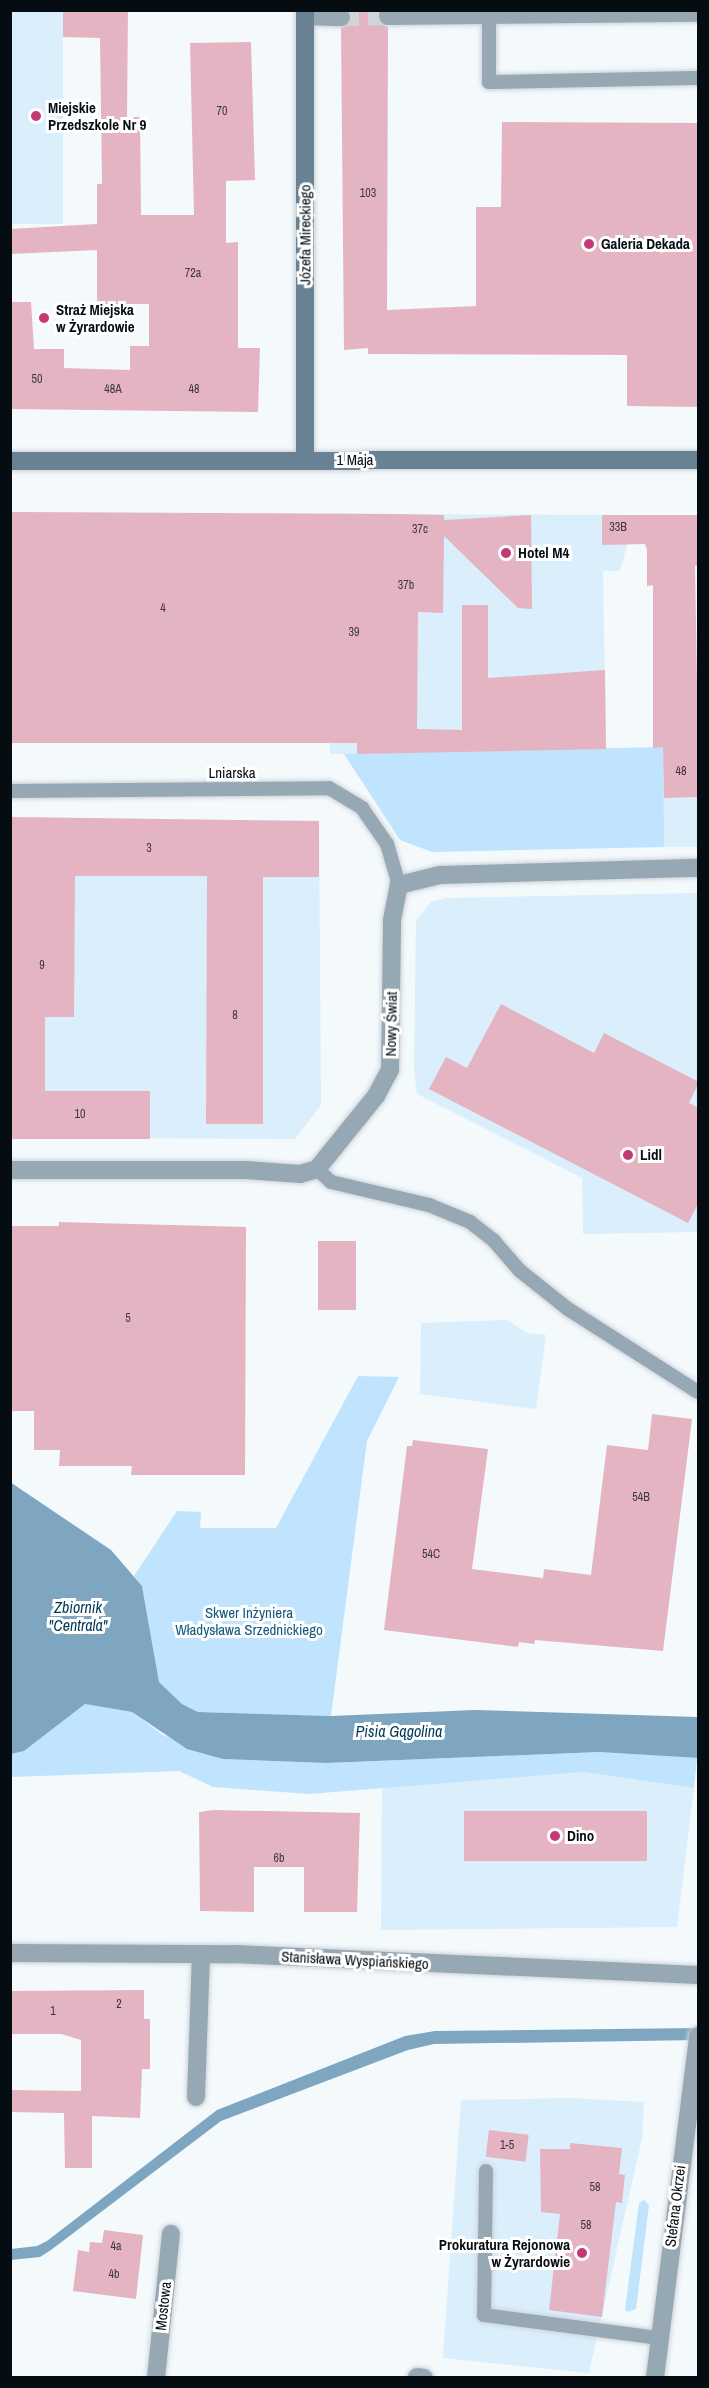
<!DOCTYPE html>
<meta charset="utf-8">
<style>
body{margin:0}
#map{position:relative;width:709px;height:2388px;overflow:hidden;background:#f4f9fc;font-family:"Archivo Narrow",sans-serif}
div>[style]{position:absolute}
.built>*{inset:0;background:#dbeefb;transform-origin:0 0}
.green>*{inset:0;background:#c0e4fd}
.water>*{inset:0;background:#7ea6c1}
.building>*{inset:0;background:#e5b4c3;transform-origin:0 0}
.street-tunnel>*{height:18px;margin-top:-9px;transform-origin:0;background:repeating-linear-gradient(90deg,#d0d6d9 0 18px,transparent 0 27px)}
.roads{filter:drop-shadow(0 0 2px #ced3d7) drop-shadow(0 0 2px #ced3d7)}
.lane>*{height:14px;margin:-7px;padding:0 7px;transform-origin:7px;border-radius:7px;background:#97a8b5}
.street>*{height:18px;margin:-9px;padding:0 9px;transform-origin:9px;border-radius:9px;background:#97a8b5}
.secondary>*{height:18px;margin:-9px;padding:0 9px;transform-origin:9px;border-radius:9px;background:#688294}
.dots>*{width:16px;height:16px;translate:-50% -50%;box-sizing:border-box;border:3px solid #fff;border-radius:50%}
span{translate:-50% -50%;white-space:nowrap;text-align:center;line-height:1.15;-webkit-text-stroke:6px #fff;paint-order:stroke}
.number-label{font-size:12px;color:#3d373f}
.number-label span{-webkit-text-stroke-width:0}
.poi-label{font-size:15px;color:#050d13;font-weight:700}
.left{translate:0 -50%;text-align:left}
.right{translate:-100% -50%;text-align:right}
.street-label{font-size:15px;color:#050d13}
.park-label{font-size:15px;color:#13597e}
.water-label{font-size:16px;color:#013955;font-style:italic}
.frame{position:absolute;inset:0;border:12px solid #050d13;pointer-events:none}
</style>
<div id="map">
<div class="built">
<div style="left:11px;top:11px;width:52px;height:213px"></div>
<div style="clip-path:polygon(11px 512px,633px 515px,633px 542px,628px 542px,620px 571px,603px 571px,606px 749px,330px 754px,330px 743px,146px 743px)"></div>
<div style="left:663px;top:747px;width:35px;height:100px"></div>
<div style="clip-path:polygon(11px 817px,319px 821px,321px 1105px,295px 1139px,11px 1138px)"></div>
<div style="clip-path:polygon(698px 893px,698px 1232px,583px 1234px,582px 1178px,417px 1094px,414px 1070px,416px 921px,431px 902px,446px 898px)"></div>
<div style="clip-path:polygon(507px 1320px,527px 1333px,546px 1335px,536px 1409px,420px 1394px,421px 1323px)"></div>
<div style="clip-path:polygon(583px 1772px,694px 1788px,677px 1927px,381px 1930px,382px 1786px)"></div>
<div style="clip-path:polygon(570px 2098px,644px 2102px,642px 2138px,589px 2373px,443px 2358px,461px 2100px)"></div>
</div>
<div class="green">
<div style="clip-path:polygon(663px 747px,664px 847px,432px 852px,400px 840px,344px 754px)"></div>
<div style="clip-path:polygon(358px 1376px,399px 1377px,367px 1441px,331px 1716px,198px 1712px,182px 1704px,159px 1682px,142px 1586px,134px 1576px,177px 1511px,201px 1512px,200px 1528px,276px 1528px)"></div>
<div style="clip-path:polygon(85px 1704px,132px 1712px,163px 1735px,223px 1759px,326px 1763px,599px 1752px,697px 1758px,694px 1788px,583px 1772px,309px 1794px,213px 1787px,179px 1771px,11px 1777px,10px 1754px,24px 1751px)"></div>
<div style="clip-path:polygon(644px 2200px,649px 2205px,636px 2309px,628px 2312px,625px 2310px,639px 2203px)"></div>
</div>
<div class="water">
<div style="clip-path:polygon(10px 1482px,111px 1550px,142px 1586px,159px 1682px,182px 1704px,198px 1712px,331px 1716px,475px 1710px,698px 1717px,698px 1758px,599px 1752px,326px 1763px,223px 1759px,187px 1749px,132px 1712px,85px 1704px,24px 1751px,11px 1754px)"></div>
<div style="clip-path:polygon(698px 2028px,698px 2040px,434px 2044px,408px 2050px,221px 2121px,51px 2250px,40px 2257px,11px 2260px,11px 2249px,37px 2246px,47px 2241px,217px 2110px,405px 2036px,435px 2031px)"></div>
</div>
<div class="building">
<div style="clip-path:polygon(63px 10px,128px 10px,127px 117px,140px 117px,141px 215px,194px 215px,190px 43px,251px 42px,255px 180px,226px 181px,226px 243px,238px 242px,238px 348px,260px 348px,258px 412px,10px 409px,10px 302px,31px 302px,34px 349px,64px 349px,64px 368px,130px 370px,130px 346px,149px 346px,149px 304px,97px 304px,97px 250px,10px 254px,10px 229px,97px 224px,97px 184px,102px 184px,100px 38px,63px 37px)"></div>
<div style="clip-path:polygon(350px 10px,378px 10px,378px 21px,388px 27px,387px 310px,476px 306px,476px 207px,501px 207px,502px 122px,699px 123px,699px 407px,627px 406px,627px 355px,368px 354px,368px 348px,344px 350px,341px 28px,351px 22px)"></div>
<div style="clip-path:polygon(10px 512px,395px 514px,444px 515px,444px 520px,531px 515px,532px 609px,518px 608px,444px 536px,443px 613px,418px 612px,417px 729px,462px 730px,462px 605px,488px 605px,488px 678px,605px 670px,606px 749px,357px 754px,357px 743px,10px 743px)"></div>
<div style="clip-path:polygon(602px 515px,699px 515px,699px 566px,695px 566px,699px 797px,664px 798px,663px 747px,653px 748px,653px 585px,647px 586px,647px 550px,645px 544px,602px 545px)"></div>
<div style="clip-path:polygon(10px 817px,319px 821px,319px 877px,263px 877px,263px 1124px,206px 1124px,207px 876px,75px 876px,74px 1017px,45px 1017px,45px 1091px,150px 1091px,150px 1139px,10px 1139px)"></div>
<div style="clip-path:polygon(501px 1004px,594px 1053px,604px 1033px,699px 1082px,689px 1103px,699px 1108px,699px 1202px,688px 1223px,429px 1089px,446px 1057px,467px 1068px)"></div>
<div style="clip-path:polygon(59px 1222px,246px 1227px,245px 1475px,131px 1475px,132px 1466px,59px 1466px,60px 1450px,34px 1450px,34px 1411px,10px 1411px,10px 1226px,59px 1226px)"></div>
<div style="left:318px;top:1241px;width:38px;height:69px"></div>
<div style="clip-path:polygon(652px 1414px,692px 1419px,663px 1651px,535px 1640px,534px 1644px,519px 1642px,518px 1647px,384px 1630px,407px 1446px,412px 1446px,413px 1440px,488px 1449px,472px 1569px,543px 1578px,544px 1569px,591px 1575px,607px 1445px,648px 1450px)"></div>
<div style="clip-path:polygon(213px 1810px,360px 1813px,357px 1912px,304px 1912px,304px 1867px,254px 1867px,254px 1912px,200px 1911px,199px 1812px)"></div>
<div style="left:647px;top:1811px;width:50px;height:183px;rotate:90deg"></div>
<div style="clip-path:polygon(144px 1990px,144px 2019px,150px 2019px,150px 2069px,142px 2069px,140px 2118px,92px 2116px,92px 2168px,65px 2168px,64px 2113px,10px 2112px,10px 2090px,81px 2091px,81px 2040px,61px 2034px,10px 2034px,10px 1991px)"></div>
<div style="left:489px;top:2130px;width:40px;height:27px;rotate:7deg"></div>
<div style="clip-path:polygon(570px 2143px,622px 2148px,619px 2174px,625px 2175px,622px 2203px,616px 2202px,602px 2317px,549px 2310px,560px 2214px,541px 2212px,540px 2149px,570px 2149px)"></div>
<div style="clip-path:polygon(104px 2230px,143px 2235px,136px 2299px,73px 2291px,78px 2250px,89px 2252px,90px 2242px,102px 2243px)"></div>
</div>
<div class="street-tunnel">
<div style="left:341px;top:17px;width:47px;rotate:-1.2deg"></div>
</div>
<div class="roads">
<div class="lane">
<div style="left:489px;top:15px;width:67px;rotate:90deg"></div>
<div style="left:489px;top:82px;width:209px;rotate:-1.1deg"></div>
<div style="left:10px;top:791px;width:319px;rotate:-0.5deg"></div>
<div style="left:329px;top:788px;width:39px;rotate:31deg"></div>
<div style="left:362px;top:808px;width:44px;rotate:55.2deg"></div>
<div style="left:387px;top:844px;width:43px;rotate:73.7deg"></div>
<div style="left:317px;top:1169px;width:19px;rotate:43deg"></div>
<div style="left:331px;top:1182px;width:101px;rotate:13.2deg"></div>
<div style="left:429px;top:1205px;width:44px;rotate:22.5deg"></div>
<div style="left:470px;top:1222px;width:31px;rotate:38deg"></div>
<div style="left:494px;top:1241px;width:38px;rotate:49deg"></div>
<div style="left:519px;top:1270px;width:63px;rotate:38.5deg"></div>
<div style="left:568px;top:1309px;width:154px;rotate:32.6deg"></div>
<div style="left:486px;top:2171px;width:144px;rotate:90.8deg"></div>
<div style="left:484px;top:2315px;width:176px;rotate:7.5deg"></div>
</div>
<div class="street">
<div style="left:305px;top:16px;width:36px;rotate:2deg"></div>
<div style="left:388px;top:16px;width:310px;rotate:-0.6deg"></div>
<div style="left:10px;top:1170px;width:236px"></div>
<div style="left:246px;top:1170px;width:54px;rotate:4.2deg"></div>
<div style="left:300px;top:1174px;width:18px;rotate:-16deg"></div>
<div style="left:317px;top:1169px;width:94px;rotate:-51.1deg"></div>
<div style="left:376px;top:1096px;width:30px;rotate:-62deg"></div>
<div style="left:390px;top:1070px;width:150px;rotate:-89.2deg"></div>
<div style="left:392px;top:920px;width:36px;rotate:-79deg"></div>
<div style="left:399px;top:885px;width:42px;rotate:-13.7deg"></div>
<div style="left:440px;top:875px;width:258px;rotate:-1.6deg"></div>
<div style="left:10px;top:1953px;width:224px;rotate:0.3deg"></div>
<div style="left:234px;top:1954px;width:464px;rotate:2.6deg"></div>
<div style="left:196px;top:2097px;width:143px;rotate:-88deg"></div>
<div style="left:417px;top:2377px;width:7px;rotate:8deg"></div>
<div style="left:156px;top:2378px;width:145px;rotate:-84.1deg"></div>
<div style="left:655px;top:2378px;width:345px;rotate:-82.8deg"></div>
</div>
<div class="secondary">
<div style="left:305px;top:10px;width:450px;rotate:90deg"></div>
<div style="left:10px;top:461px;width:688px;rotate:-0.08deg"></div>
</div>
</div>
<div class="dots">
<div style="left:36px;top:116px;background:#c23974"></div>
<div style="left:589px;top:244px;background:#c23974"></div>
<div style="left:44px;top:318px;background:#c23974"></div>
<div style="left:506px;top:553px;background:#c23974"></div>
<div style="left:628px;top:1155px;background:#c23974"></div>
<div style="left:555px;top:1836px;background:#c23974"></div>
<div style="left:582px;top:2253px;background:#c23974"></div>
</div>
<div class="number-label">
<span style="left:222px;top:112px">70</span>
<span style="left:368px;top:194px">103</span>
<span style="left:193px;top:274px">72a</span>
<span style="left:37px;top:380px">50</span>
<span style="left:113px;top:390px">48A</span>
<span style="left:194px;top:390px">48</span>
<span style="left:618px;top:528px">33B</span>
<span style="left:420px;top:530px">37c</span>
<span style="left:406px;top:586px">37b</span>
<span style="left:163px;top:609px">4</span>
<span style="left:354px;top:633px">39</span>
<span style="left:681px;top:772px">48</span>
<span style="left:149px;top:849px">3</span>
<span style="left:42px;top:966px">9</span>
<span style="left:235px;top:1016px">8</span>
<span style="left:80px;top:1115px">10</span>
<span style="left:128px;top:1319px">5</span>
<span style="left:641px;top:1498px">54B</span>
<span style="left:431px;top:1555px">54C</span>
<span style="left:279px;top:1859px">6b</span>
<span style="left:119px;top:2005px">2</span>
<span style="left:53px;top:2012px">1</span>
<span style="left:507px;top:2146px">1-5</span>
<span style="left:595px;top:2188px">58</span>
<span style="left:586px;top:2226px">58</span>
<span style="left:116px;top:2247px">4a</span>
<span style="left:114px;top:2275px">4b</span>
</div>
<div class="poi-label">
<span class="left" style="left:48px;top:116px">Miejskie<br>Przedszkole Nr 9</span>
<span class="left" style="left:601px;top:244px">Galeria Dekada</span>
<span class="left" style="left:56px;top:318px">Straż Miejska<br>w Żyrardowie</span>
<span class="left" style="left:518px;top:553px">Hotel M4</span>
<span class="left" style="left:640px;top:1155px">Lidl</span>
<span class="left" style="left:567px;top:1836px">Dino</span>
<span class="right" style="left:570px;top:2253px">Prokuratura Rejonowa<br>w Żyrardowie</span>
</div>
<div class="street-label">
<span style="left:305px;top:235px;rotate:-90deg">Józefa Mireckiego</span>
<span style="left:355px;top:460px">1 Maja</span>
<span style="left:232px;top:773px">Lniarska</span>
<span style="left:391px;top:1024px;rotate:-89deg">Nowy Świat</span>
<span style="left:355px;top:1960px;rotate:3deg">Stanisława Wyspiańskiego</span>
<span style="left:675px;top:2206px;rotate:-83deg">Stefana Okrzei</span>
<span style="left:163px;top:2306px;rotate:-84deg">Mostowa</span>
</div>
<div class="park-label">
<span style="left:249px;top:1621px">Skwer Inżyniera<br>Władysława Srzednickiego</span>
</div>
<div class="water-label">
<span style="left:78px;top:1616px">Zbiornik<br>"Centrala"</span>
<span style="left:399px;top:1731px">Pisia Gągolina</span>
</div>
<div class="frame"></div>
</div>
